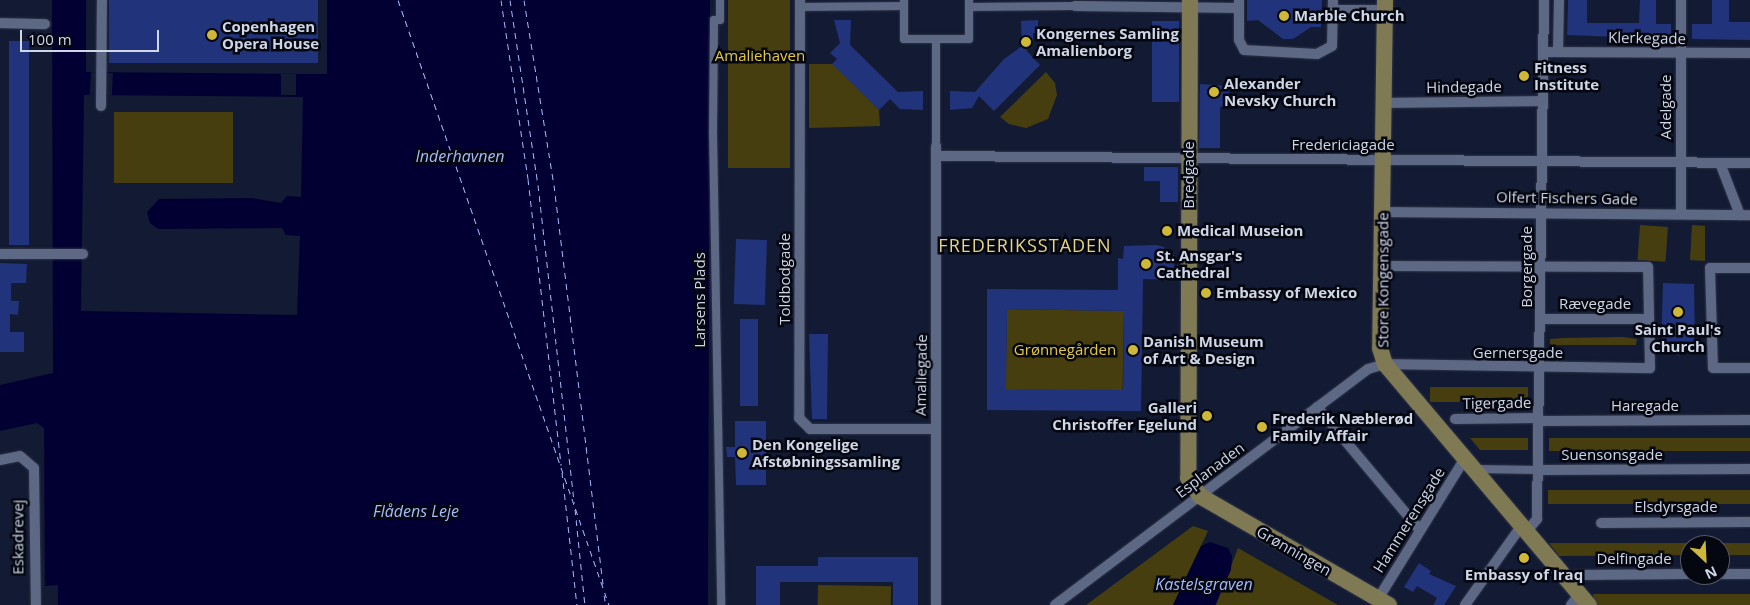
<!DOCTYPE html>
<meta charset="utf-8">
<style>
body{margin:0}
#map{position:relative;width:1750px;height:605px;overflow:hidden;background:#121b33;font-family:"Open Sans",sans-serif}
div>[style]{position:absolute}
.green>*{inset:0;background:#473e10;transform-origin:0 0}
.water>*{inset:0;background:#020032}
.pier>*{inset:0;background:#121b33;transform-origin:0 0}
.ferry>*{height:1px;margin-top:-0.5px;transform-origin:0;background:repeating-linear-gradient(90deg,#a4bcfb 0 6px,transparent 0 11px)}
.building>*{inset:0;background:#21337b;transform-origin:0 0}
.roads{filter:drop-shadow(0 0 1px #2f3347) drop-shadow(0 0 1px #2f3347)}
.pedestrian>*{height:8px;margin:-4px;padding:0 4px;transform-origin:4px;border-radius:4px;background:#5d6885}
.minor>*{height:10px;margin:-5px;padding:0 5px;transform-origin:5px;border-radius:5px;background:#5d6885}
.primary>*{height:16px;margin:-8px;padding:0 8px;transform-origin:8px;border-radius:8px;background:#7f7954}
.dots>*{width:14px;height:14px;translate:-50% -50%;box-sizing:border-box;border:2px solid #040610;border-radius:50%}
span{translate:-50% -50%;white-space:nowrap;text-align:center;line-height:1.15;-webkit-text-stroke:5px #040610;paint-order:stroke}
.poi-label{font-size:15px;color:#cfd6e6;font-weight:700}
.left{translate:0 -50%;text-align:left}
.right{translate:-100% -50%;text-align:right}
.street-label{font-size:15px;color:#cfd6e6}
.park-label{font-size:15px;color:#e4ca3d}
.water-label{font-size:16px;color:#a4bcfb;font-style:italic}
.quarter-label{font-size:18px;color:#e5d587;letter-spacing:1px}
.north{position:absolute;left:1680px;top:535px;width:50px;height:50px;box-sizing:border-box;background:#040610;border:1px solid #555966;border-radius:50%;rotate:155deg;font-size:14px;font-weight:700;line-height:20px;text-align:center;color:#cfd6e6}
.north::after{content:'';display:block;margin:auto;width:18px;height:22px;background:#cfb837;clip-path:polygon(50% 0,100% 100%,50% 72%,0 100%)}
.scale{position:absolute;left:20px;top:30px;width:139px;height:22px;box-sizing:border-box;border:2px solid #cfd6e6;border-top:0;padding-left:6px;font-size:15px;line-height:18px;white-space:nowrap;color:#cfd6e6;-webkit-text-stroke:4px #040610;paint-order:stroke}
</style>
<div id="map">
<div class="green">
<div style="left:728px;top:0;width:62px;height:168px"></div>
<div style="clip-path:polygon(809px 64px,833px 64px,879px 110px,880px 126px,809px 128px)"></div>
<div style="clip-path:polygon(1046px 72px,1055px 83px,1057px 95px,1048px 119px,1026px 128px,1009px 124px,1000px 117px)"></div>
<div style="left:114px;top:112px;width:119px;height:71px"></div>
<div style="left:1640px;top:225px;width:28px;height:35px;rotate:4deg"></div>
<div style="clip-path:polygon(1692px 225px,1705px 226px,1705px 261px,1690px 260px)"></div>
<div style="left:1007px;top:309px;width:117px;height:80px;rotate:1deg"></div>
<div style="clip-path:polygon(1564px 338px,1623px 337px,1637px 339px,1636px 345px,1550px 345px,1550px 339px)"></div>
<div style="left:1430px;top:387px;width:98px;height:15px"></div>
<div style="clip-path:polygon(1470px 438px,1528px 438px,1528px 450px,1480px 450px)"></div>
<div style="left:1549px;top:438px;width:201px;height:13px"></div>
<div style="left:1548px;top:490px;width:202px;height:14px"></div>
<div style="clip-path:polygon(1193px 526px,1208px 531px,1173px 605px,1086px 605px)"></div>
<div style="clip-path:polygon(1549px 543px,1750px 543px,1750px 555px,1720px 555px,1720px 545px,1690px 545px,1690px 555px,1559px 556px)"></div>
<div style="clip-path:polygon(1238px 548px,1338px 605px,1216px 605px)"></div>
<div style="left:818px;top:585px;width:73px;height:20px;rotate:1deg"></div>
<div style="left:1750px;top:594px;width:11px;height:157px;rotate:90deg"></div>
</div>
<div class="water">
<div style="clip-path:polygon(evenodd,52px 0,86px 0,86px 72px,302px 74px,327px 74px,327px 0,710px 0,708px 605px,58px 605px,58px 585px,45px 586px,44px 428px,37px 423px,0 431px,0 385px,53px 373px,52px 0,84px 95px,303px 97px,301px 197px,287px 196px,281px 203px,251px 198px,159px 199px,147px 212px,150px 223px,158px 229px,282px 228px,286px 235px,300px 236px,297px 315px,81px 311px,84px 95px)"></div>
<div style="clip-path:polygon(1210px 542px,1228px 548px,1232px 556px,1231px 570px,1215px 605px,1173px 605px,1201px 546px)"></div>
</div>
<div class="pier">
<div style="left:91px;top:72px;width:22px;height:23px;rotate:3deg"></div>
<div style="left:281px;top:74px;width:15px;height:21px"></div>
</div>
<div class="ferry">
<div style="left:398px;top:0;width:641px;rotate:70.77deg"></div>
<div style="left:501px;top:0;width:181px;rotate:81.4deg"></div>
<div style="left:528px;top:179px;width:288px;rotate:83.4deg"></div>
<div style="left:510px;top:0;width:187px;rotate:81.4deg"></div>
<div style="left:538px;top:185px;width:320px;rotate:83.5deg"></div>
<div style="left:524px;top:0;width:187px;rotate:80.8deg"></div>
<div style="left:554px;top:185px;width:404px;rotate:83deg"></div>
<div style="left:562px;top:472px;width:134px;rotate:83.6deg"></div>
<div style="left:575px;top:509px;width:97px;rotate:84.1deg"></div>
<div style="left:604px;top:595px;width:10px;rotate:79deg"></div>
</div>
<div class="building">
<div style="left:109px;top:0;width:209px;height:63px"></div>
<div style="clip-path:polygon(1247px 0,1322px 0,1321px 27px,1311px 27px,1293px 39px,1283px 39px,1258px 20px,1247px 21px)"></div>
<div style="clip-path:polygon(1568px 0,1587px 0,1587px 23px,1639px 23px,1640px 0,1656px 0,1656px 24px,1671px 24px,1671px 39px,1567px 35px)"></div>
<div style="clip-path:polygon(1712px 0,1729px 0,1729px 22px,1750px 22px,1750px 40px,1692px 39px,1692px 24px,1712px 24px)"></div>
<div style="clip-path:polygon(834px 20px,851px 20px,850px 45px,898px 92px,923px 91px,923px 110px,900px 109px,890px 99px,879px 110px,832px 64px,837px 59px,830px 53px,840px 43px)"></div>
<div style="clip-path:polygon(1038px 20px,1038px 33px,1033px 33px,1033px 43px,1026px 50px,1040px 65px,994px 111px,979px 96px,972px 108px,950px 110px,950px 91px,975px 92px,1004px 59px,1022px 46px,1021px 21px)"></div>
<div style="left:1179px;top:21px;width:81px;height:27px;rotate:90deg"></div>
<div style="left:9px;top:41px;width:20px;height:204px"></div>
<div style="clip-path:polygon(1200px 84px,1229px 86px,1229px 105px,1220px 107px,1220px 148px,1199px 148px)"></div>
<div style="clip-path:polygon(1144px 167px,1178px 167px,1178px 202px,1160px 202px,1160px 181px,1144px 181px)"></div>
<div style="left:736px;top:239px;width:31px;height:65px;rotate:2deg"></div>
<div style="clip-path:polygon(evenodd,1157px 245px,1164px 247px,1164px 255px,1174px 255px,1174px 280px,1143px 279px,1141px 411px,987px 410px,987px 289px,1118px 290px,1118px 258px,1123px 259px,1124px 246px,1157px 245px,1007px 309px,1124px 311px,1123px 390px,1006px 389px,1007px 309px)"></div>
<div style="clip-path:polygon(0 263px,27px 264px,26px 283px,11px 283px,11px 301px,19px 301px,18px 315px,10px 314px,10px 332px,24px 332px,24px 352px,0 352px)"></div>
<div style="clip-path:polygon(1663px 283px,1694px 284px,1695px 346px,1687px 347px,1679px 356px,1661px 346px)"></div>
<div style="left:740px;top:319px;width:18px;height:87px"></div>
<div style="clip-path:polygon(809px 334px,828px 334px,827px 419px,812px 419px)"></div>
<div style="clip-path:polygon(735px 421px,766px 421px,766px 485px,736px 485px,735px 457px,727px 457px,726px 447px,735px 447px)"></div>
<div style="clip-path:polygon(818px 557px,918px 557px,918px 605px,893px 605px,893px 582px,780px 582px,780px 605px,756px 605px,756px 566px,818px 566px)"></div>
<div style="clip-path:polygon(1419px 563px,1431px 571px,1429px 574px,1456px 586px,1444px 605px,1433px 605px,1437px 598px,1417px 586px,1413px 592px,1404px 587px)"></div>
</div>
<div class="roads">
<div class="pedestrian">
<div style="left:720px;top:0;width:20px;rotate:90deg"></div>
<div style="left:720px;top:20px;width:6px;rotate:180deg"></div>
<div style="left:714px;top:20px;width:112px;rotate:90.5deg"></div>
<div style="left:713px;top:132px;width:473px;rotate:89deg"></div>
<div style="left:904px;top:0;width:39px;rotate:90deg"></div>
<div style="left:904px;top:39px;width:65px"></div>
<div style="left:969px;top:39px;width:39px;rotate:-90deg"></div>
<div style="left:799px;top:7px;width:105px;rotate:-0.5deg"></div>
<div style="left:969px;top:7px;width:106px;rotate:-0.5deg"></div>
<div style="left:1333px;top:9px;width:52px"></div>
<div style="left:936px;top:146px;width:107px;rotate:-90deg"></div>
<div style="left:1475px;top:469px;width:63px;rotate:0.9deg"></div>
</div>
<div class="minor">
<div style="left:800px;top:0;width:418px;rotate:90.1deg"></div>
<div style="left:799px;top:418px;width:16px;rotate:45deg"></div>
<div style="left:810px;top:429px;width:125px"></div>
<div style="left:1239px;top:0;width:40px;rotate:90deg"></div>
<div style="left:1239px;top:40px;width:11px;rotate:63deg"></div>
<div style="left:1244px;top:50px;width:73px;rotate:3.1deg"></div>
<div style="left:1317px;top:54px;width:17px;rotate:-28deg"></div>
<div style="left:1332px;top:46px;width:46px;rotate:-88.8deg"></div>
<div style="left:1075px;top:6px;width:164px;rotate:0.7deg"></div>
<div style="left:0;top:23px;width:45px;rotate:1.3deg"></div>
<div style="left:1544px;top:52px;width:206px;rotate:0.3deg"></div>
<div style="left:1558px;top:52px;width:52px;rotate:-88.9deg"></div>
<div style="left:1386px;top:103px;width:157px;rotate:-0.7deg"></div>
<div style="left:101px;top:106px;width:106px;rotate:-89.5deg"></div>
<div style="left:936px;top:146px;width:459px;rotate:90deg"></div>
<div style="left:936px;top:156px;width:814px;rotate:0.49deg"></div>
<div style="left:1720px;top:163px;width:56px;rotate:69deg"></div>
<div style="left:1383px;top:212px;width:367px;rotate:0.5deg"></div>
<div style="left:1681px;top:214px;width:214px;rotate:-90deg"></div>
<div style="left:0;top:254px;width:83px"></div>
<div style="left:1750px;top:268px;width:40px;rotate:180deg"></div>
<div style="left:1710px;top:268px;width:100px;rotate:88.3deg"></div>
<div style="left:1713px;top:368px;width:37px"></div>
<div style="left:1541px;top:319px;width:108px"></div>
<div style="left:1317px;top:407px;width:160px;rotate:50.1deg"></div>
<div style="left:1455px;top:419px;width:84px;rotate:-0.7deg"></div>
<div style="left:1539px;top:421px;width:211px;rotate:-0.3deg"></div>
<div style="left:0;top:460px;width:20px;rotate:-11deg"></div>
<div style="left:20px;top:456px;width:18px;rotate:41deg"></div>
<div style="left:34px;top:468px;width:137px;rotate:89.2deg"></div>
<div style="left:1538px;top:470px;width:212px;rotate:-0.3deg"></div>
<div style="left:1601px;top:523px;width:149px;rotate:-0.4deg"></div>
<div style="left:1527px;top:531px;width:16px;rotate:-50deg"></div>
<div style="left:1537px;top:519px;width:519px;rotate:-89.23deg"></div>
<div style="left:1720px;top:574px;width:30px"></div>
<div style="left:1577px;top:575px;width:113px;rotate:-0.5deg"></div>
<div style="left:1378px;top:599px;width:166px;rotate:-58.3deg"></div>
<div style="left:1055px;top:605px;width:392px;rotate:-37deg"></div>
<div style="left:1368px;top:369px;width:18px;rotate:-16deg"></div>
<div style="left:1385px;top:364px;width:265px;rotate:0.9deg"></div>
<div style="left:1650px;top:368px;width:101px;rotate:-91.1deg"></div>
<div style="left:1648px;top:267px;width:266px;rotate:-179.8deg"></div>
<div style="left:1465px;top:605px;width:98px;rotate:-54.5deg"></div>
<div style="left:1571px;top:605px;width:14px;rotate:-51deg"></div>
</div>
<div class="primary">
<div style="left:1190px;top:0;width:478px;rotate:90.2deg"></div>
<div style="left:1188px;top:478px;width:22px;rotate:56deg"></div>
<div style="left:1200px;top:496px;width:218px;rotate:30deg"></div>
<div style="left:1385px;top:0;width:348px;rotate:90.8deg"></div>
<div style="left:1380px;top:348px;width:17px;rotate:73deg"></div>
<div style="left:1385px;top:364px;width:316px;rotate:49.8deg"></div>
</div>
</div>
<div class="dots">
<div style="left:1284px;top:16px;background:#cfb837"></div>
<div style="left:212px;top:35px;background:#cfb837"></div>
<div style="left:1026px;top:42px;background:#cfb837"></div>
<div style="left:1524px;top:76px;background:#cfb837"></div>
<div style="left:1214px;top:92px;background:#cfb837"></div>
<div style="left:1167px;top:231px;background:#cfb837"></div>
<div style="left:1146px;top:264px;background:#cfb837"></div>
<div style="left:1206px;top:293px;background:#cfb837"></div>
<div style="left:1678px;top:312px;background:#cfb837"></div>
<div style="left:1133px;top:350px;background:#cfb837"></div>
<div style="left:1207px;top:416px;background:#cfb837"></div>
<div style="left:1262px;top:427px;background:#cfb837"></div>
<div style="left:742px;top:453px;background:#cfb837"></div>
<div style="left:1524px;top:558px;background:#cfb837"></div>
</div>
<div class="poi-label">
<span class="left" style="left:1294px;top:16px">Marble Church</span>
<span class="left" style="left:222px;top:35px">Copenhagen<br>Opera House</span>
<span class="left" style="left:1036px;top:42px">Kongernes Samling<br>Amalienborg</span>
<span class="left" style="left:1534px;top:76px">Fitness<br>Institute</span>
<span class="left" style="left:1224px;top:92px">Alexander<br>Nevsky Church</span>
<span class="left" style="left:1177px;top:231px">Medical Museion</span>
<span class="left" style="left:1156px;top:264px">St. Ansgar's<br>Cathedral</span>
<span class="left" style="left:1216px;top:293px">Embassy of Mexico</span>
<span style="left:1678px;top:338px">Saint Paul's<br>Church</span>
<span class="left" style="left:1143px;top:350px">Danish Museum<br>of Art &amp; Design</span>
<span class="right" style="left:1197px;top:416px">Galleri<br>Christoffer Egelund</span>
<span class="left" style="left:1272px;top:427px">Frederik Næblerød<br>Family Affair</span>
<span class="left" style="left:752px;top:453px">Den Kongelige<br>Afstøbningssamling</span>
<span style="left:1524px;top:575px">Embassy of Iraq</span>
</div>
<div class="street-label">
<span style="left:1647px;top:38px;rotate:1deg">Klerkegade</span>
<span style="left:1464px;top:87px;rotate:-1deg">Hindegade</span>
<span style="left:1666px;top:107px;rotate:-90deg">Adelgade</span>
<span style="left:1343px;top:145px">Fredericiagade</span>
<span style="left:1189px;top:175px;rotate:-90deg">Bredgade</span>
<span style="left:1567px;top:198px;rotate:1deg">Olfert Fischers Gade</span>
<span style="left:1527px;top:267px;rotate:-90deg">Borgergade</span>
<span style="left:785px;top:279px;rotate:-90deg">Toldbodgade</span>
<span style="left:1383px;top:280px;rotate:-90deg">Store Kongensgade</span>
<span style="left:700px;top:300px;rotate:-90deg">Larsens Plads</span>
<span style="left:1595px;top:304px">Rævegade</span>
<span style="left:1518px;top:353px">Gernersgade</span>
<span style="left:921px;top:375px;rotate:-89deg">Amaliegade</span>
<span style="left:1497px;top:403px;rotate:-1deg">Tigergade</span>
<span style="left:1645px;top:406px">Haregade</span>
<span style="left:1612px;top:455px">Suensonsgade</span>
<span style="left:1210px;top:470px;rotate:-37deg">Esplanaden</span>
<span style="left:1676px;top:507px">Elsdyrsgade</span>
<span style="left:1409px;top:520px;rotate:-58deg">Hammerensgade</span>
<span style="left:18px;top:537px;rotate:-90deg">Eskadrevej</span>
<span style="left:1294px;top:551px;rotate:30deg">Grønningen</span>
<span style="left:1634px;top:559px">Delfingade</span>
</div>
<div class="park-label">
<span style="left:760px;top:56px">Amaliehaven</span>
<span style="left:1065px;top:350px">Grønnegården</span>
</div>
<div class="water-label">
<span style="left:460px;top:156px">Inderhavnen</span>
<span style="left:416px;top:511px">Flådens Leje</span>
<span style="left:1204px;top:584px">Kastelsgraven</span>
</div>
<div class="quarter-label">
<span style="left:1025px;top:245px">FREDERIKSSTADEN</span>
</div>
<div class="north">N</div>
<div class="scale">100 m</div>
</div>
